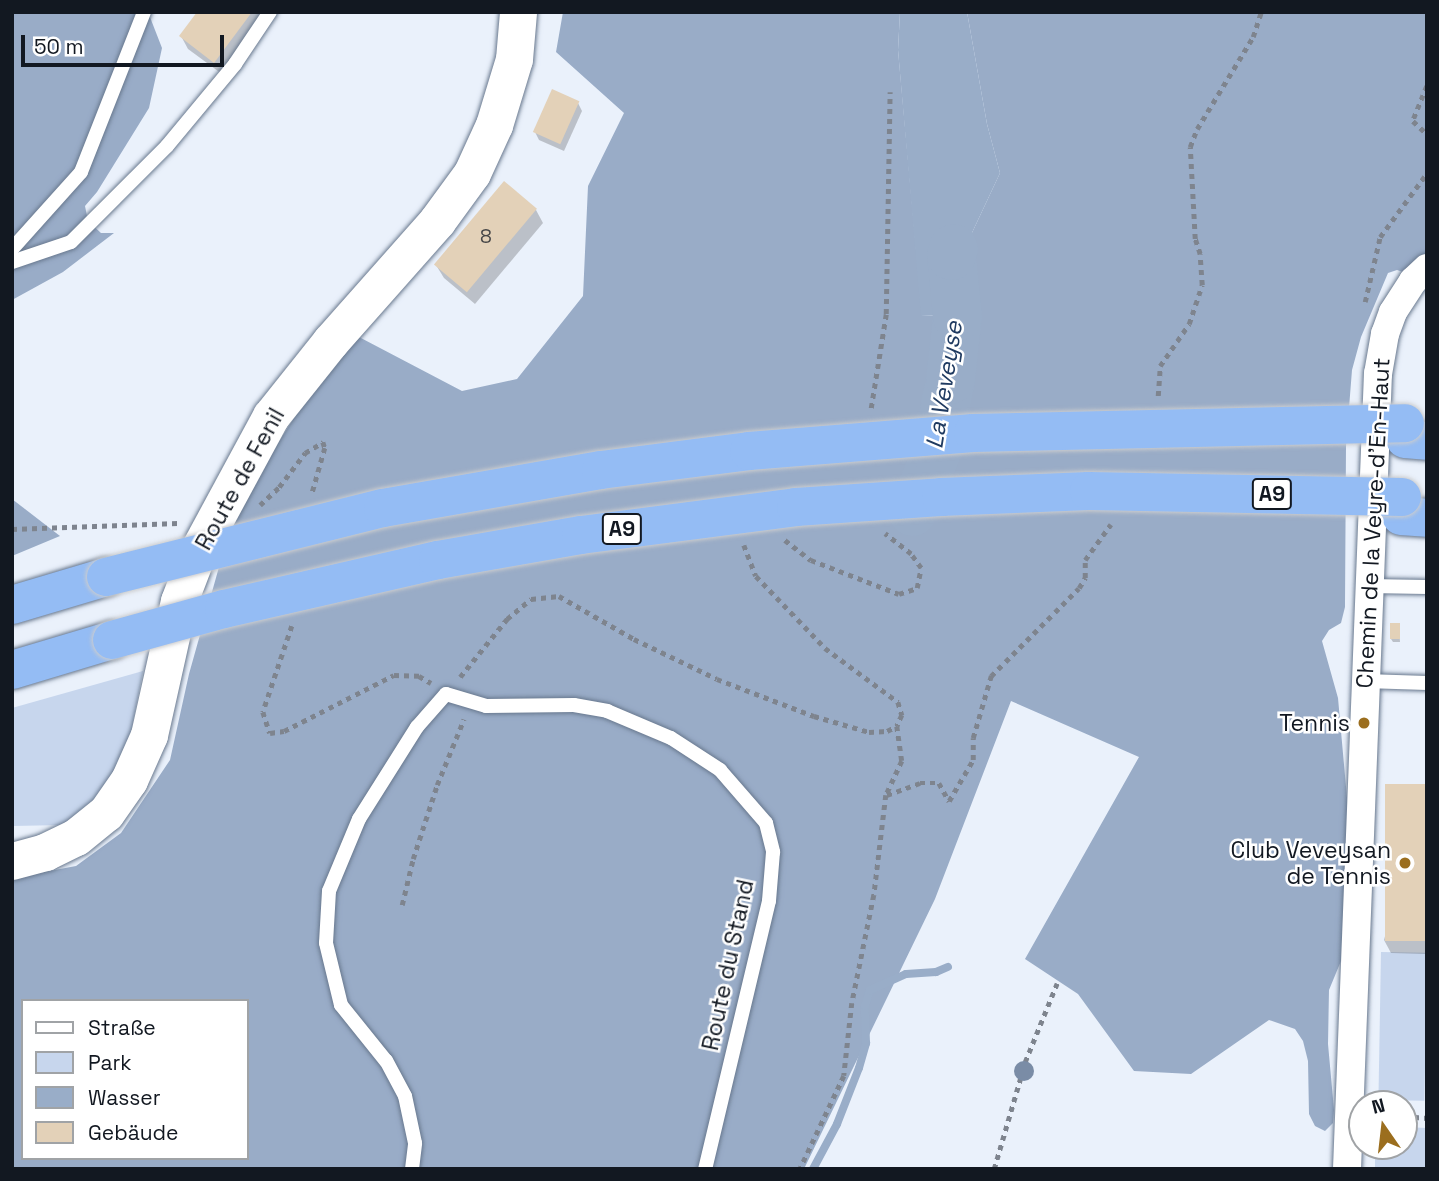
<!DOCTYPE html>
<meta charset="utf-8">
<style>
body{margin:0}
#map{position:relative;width:1439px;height:1181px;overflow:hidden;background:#eaf1fb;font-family:"Space Grotesk",sans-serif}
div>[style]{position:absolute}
.green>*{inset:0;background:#c7d6ed;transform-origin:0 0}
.forest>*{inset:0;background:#99acc7}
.water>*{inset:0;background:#99adc8}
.shadow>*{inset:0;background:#0003}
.stream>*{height:8px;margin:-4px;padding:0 4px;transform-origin:4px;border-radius:4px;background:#99adc8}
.river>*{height:49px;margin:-24.5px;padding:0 24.5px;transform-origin:24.5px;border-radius:24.5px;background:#99adc8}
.building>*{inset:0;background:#e3d1b8;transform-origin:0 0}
.path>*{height:4.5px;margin-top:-2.25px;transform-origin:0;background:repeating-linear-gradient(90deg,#7e848e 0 5px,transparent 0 10px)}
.roads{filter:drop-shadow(0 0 2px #68788e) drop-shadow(0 0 2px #68788e)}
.service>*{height:14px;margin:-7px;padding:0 7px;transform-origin:7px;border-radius:7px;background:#fff}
.minor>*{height:28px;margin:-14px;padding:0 14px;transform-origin:14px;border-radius:14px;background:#fff}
.tertiary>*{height:37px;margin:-18.5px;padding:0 18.5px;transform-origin:18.5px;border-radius:18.5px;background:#fff}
.motorway>*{height:38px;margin:-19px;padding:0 19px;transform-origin:19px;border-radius:19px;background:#94bcf4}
.bridges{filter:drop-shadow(0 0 2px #cbccce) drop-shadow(0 0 2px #cbccce)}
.motorway-bridge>*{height:38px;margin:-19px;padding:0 19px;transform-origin:19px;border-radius:19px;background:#94bcf4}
.trees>*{width:20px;height:20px;margin:-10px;border-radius:50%;background:#7a8ca6}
.dots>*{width:19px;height:19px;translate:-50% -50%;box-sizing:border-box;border:4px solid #fff;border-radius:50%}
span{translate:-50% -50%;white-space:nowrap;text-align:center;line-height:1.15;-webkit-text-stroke:5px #fff;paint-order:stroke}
.number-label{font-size:19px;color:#464647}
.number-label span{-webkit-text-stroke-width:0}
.shield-label span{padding:2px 5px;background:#fff;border:2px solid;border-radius:5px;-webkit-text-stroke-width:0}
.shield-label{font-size:21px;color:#121821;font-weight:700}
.street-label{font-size:23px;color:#121821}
.poi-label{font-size:23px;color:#121821}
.right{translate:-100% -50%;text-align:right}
.water-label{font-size:24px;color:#1f3a60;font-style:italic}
.frame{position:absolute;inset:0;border:14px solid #121821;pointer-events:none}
.legend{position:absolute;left:21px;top:999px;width:228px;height:161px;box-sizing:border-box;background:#fff;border:2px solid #a0a3a6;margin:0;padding:9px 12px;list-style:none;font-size:21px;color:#121821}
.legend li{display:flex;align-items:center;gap:14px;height:35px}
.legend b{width:35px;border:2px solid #a0a3a6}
.north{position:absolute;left:1348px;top:1090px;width:70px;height:70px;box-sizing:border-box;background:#fff;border:2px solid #a0a3a6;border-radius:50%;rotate:346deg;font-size:19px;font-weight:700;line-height:28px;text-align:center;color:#121821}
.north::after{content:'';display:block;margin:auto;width:24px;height:32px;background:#9b6e1e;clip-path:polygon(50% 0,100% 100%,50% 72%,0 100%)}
.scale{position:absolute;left:21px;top:35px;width:203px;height:32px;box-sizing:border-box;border:4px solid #121821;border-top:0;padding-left:9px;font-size:21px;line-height:24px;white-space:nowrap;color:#121821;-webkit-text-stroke:5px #fff;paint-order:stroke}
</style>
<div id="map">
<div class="green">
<div style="clip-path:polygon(143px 671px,130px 737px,105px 793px,64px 825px,12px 826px,12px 708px)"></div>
<div style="left:1381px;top:952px;width:46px;height:148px;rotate:1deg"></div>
<div style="clip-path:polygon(1404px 1127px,1427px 1128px,1427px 1169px,1375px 1169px,1375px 1146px,1404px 1146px)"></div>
</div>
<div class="forest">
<div style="clip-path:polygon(12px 12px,148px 12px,162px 48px,149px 108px,97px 192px,85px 206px,88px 221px,101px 233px,114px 233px,63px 272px,12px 300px)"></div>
<div style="clip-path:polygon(evenodd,563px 12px,900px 12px,898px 50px,922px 316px,969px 314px,963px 252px,1000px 173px,987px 124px,967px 12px,1427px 12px,1427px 280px,1397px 270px,1388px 273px,1361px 337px,1352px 370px,1346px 446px,1345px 607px,1341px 623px,1329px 630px,1322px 641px,1338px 698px,1348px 809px,1341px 961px,1329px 990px,1328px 1044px,1334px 1110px,1333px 1123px,1325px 1131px,1315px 1126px,1309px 1114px,1308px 1061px,1303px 1041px,1295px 1029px,1269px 1020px,1191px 1074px,1134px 1071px,1078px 994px,1025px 959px,1139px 757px,1011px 701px,935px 899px,804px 1169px,12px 1169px,12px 878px,76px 866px,121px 833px,170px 760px,189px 674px,226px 542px,256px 478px,306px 399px,359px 337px,462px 391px,517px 379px,583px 296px,588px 186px,624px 113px,556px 52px,563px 12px,23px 1001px,247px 1001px,247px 1158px,23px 1158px,23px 1001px)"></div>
<div style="clip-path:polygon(12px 499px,60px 536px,12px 556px)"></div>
</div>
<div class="water">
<div style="clip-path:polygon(900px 12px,967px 12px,987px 124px,1000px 173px,963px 252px,969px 314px,921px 316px,898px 50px)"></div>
</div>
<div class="shadow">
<div style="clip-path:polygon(199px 12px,268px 12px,222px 74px,188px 49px,181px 36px)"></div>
<div style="clip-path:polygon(578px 103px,582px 111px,564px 151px,539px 140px,535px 132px)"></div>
<div style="clip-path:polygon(505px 184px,536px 210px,543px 223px,475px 304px,444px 278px,436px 265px)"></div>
<div style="clip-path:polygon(1399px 625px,1400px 642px,1393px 642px,1391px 639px)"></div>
<div style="clip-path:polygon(1427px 786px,1427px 954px,1391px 953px,1384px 940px)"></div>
</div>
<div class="stream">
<div style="left:813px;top:1169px;width:51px;rotate:-61.9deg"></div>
<div style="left:837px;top:1124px;width:60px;rotate:-68.6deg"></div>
<div style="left:859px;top:1068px;width:26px;rotate:-74deg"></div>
<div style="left:866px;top:1043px;width:37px;rotate:-92deg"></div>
<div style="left:865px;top:1006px;width:17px;rotate:-73deg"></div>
<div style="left:870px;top:990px;width:39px;rotate:-24deg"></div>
<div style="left:906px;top:974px;width:30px;rotate:-4deg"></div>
<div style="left:936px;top:972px;width:13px;rotate:-23deg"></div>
</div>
<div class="river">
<div style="left:912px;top:511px;width:64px;rotate:-67.9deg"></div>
<div style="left:936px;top:452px;width:74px;rotate:-79.1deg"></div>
<div style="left:950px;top:379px;width:63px;rotate:-83.7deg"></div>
<div style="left:957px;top:316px;width:61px;rotate:-95.6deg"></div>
<div style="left:951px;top:255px;width:7px;rotate:-74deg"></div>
</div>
<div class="building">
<div style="clip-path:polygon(197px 12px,252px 12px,214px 63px,179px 36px)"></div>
<div style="left:552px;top:89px;width:30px;height:47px;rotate:24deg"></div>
<div style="left:504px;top:181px;width:43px;height:109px;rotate:40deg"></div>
<div style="left:1390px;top:623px;width:10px;height:16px"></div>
<div style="left:1385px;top:784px;width:42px;height:157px"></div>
</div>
<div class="path">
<div style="left:1427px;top:86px;width:38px;rotate:112deg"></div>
<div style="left:1413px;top:121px;width:19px;rotate:43deg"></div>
<div style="left:1365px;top:302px;width:67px;rotate:-77deg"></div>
<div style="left:1380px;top:237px;width:79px;rotate:-53.7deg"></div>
<div style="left:1158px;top:396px;width:30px;rotate:-86deg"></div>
<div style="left:1160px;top:366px;width:51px;rotate:-55.4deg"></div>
<div style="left:1189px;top:324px;width:41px;rotate:-71.6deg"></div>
<div style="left:1202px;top:285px;width:31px;rotate:-94deg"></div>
<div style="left:1200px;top:254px;width:16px;rotate:-108deg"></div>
<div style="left:1195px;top:239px;width:92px;rotate:-93.1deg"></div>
<div style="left:1190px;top:147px;width:19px;rotate:-69deg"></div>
<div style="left:1197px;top:129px;width:108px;rotate:-58.7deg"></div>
<div style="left:1253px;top:37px;width:26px;rotate:-72deg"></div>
<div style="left:871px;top:408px;width:95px;rotate:-80.9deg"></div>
<div style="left:886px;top:314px;width:222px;rotate:-89deg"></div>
<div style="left:260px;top:505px;width:26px;rotate:-43deg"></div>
<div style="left:279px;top:487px;width:43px;rotate:-52.6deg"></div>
<div style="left:305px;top:453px;width:21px;rotate:-31deg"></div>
<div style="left:323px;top:442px;width:6px;rotate:72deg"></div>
<div style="left:325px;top:448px;width:48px;rotate:105.8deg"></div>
<div style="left:12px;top:529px;width:166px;rotate:-2.1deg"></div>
<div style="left:785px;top:540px;width:33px;rotate:38deg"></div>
<div style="left:811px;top:560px;width:94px;rotate:21.1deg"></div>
<div style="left:899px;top:594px;width:19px;rotate:-18deg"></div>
<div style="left:917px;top:588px;width:20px;rotate:-79deg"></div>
<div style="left:921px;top:568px;width:17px;rotate:-126deg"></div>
<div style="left:911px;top:554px;width:33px;rotate:-142deg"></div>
<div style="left:744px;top:545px;width:33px;rotate:69deg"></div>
<div style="left:756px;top:576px;width:100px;rotate:46.2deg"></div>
<div style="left:825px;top:648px;width:91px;rotate:36.5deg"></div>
<div style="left:898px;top:702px;width:14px;rotate:73deg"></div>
<div style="left:902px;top:715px;width:12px;rotate:114deg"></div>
<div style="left:897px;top:726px;width:35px;rotate:82deg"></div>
<div style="left:902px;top:761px;width:38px;rotate:115deg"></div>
<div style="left:886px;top:795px;width:101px;rotate:96.8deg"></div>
<div style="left:874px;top:895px;width:110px;rotate:101.5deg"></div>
<div style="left:852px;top:1003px;width:73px;rotate:96.3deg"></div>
<div style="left:844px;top:1076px;width:103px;rotate:115.3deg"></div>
<div style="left:292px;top:626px;width:91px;rotate:108.6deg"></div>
<div style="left:263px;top:712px;width:22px;rotate:72deg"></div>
<div style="left:270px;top:733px;width:14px;rotate:-8deg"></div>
<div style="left:284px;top:731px;width:123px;rotate:-27deg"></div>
<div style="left:394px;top:675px;width:25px;rotate:2deg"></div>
<div style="left:419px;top:676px;width:14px;rotate:30deg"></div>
<div style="left:460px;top:677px;width:75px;rotate:-51deg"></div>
<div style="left:507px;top:619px;width:31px;rotate:-40deg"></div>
<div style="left:531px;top:599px;width:28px;rotate:-6deg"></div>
<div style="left:559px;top:596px;width:86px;rotate:29.8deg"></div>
<div style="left:634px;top:639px;width:92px;rotate:25.7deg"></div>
<div style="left:717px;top:679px;width:104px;rotate:20.9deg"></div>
<div style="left:814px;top:716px;width:57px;rotate:16.2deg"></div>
<div style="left:869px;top:732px;width:18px;rotate:-3deg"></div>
<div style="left:887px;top:731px;width:11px;rotate:-27deg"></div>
<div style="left:887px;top:795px;width:35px;rotate:-20deg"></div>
<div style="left:920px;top:783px;width:19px"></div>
<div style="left:939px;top:783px;width:21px;rotate:61deg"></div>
<div style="left:949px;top:801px;width:48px;rotate:-59.7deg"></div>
<div style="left:973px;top:760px;width:22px;rotate:-90deg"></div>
<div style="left:973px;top:738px;width:65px;rotate:-73.8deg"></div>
<div style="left:991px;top:676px;width:124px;rotate:-45deg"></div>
<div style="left:1079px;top:588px;width:12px;rotate:-59deg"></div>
<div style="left:1085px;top:578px;width:18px;rotate:-90deg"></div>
<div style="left:1085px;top:560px;width:44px;rotate:-54.2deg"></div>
<div style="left:402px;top:905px;width:47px;rotate:-76.6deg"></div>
<div style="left:413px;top:859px;width:78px;rotate:-72deg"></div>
<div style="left:437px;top:785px;width:71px;rotate:-67.8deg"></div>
<div style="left:1404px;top:1116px;width:23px;rotate:5deg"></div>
<div style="left:994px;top:1169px;width:111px;rotate:-73.8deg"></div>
<div style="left:1025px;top:1062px;width:85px;rotate:-67.9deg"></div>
</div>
<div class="roads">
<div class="service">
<div style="left:12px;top:249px;width:103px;rotate:-48.1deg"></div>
<div style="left:81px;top:172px;width:172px;rotate:-68.5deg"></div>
<div style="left:12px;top:262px;width:62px;rotate:-18.7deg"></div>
<div style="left:71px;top:242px;width:136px;rotate:-45deg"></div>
<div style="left:167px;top:146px;width:107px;rotate:-50.3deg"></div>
<div style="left:235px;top:64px;width:63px;rotate:-56.1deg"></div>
<div style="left:1368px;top:586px;width:59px;rotate:1deg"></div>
<div style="left:1365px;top:681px;width:62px;rotate:1.8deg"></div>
<div style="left:412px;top:1169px;width:26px;rotate:-83deg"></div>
<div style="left:415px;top:1143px;width:48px;rotate:-102deg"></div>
<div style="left:405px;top:1096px;width:40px;rotate:-118deg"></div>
<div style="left:386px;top:1061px;width:72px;rotate:-128.8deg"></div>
<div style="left:341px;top:1005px;width:64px;rotate:-103.6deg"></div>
<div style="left:326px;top:943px;width:52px;rotate:-86.7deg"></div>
<div style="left:329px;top:891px;width:78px;rotate:-67.4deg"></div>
<div style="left:359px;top:819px;width:109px;rotate:-57.8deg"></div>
<div style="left:417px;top:727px;width:44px;rotate:-48.7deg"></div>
<div style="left:446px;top:694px;width:42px;rotate:16.7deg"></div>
<div style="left:486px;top:706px;width:88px;rotate:-0.7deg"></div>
<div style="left:574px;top:705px;width:34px;rotate:10deg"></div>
<div style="left:607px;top:711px;width:69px;rotate:22.9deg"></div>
<div style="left:671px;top:738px;width:59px;rotate:33.1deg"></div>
<div style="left:720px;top:770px;width:70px;rotate:49deg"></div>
<div style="left:766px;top:823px;width:30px;rotate:76deg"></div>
<div style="left:773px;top:852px;width:49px;rotate:94.7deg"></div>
<div style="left:769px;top:901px;width:276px;rotate:103.4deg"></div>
</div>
<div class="minor">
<div style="left:1347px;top:1169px;width:796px;rotate:-87.77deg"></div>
<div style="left:1378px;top:374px;width:41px;rotate:-80.1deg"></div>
<div style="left:1385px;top:334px;width:23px;rotate:-70deg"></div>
<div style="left:1393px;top:312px;width:37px;rotate:-57deg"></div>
<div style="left:1413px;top:281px;width:19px;rotate:-43deg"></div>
</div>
<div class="tertiary">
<div style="left:12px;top:861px;width:34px;rotate:-15deg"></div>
<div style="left:45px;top:852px;width:34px;rotate:-26deg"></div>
<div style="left:76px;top:837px;width:38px;rotate:-39deg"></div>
<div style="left:106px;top:813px;width:40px;rotate:-55.1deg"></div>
<div style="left:129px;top:780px;width:49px;rotate:-66deg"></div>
<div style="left:149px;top:735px;width:137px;rotate:-77.4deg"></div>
<div style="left:179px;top:601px;width:56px;rotate:-69deg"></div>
<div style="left:199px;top:549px;width:151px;rotate:-61.6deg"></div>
<div style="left:271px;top:416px;width:95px;rotate:-51.4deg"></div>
<div style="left:330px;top:342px;width:162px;rotate:-48.5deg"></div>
<div style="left:437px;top:221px;width:59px;rotate:-53.9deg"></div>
<div style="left:472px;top:173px;width:53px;rotate:-65.4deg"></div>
<div style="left:494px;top:125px;width:69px;rotate:-73.1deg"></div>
<div style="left:514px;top:59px;width:47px;rotate:-85.1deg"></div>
</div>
<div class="motorway">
<div style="left:1405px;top:439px;width:22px;rotate:5deg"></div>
<div style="left:1401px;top:516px;width:26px;rotate:4deg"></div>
<div style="left:12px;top:605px;width:98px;rotate:-16.6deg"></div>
<div style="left:12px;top:670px;width:104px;rotate:-16.7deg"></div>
</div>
</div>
<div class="bridges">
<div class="motorway-bridge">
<div style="left:106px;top:577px;width:285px;rotate:-14deg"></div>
<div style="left:383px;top:508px;width:221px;rotate:-9.9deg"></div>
<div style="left:601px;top:470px;width:149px;rotate:-7.3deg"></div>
<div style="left:749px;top:451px;width:225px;rotate:-4.6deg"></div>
<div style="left:973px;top:433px;width:432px;rotate:-1.3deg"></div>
<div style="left:112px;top:640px;width:116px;rotate:-15.5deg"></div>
<div style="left:224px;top:609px;width:220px;rotate:-12.9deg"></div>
<div style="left:438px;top:560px;width:145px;rotate:-9.9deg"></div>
<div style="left:581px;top:535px;width:217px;rotate:-7.4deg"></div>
<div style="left:796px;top:507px;width:145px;rotate:-3.9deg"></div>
<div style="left:941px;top:497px;width:148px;rotate:-2.3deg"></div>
<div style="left:1089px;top:491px;width:313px;rotate:1.1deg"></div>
</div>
</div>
<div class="trees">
<div style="left:1024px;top:1071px"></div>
</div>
<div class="dots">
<div style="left:1364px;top:723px;background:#9b6e1e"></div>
<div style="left:1405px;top:863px;background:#9b6e1e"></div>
</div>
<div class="number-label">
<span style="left:486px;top:237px">8</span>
</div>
<div class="shield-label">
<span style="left:1272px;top:494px">A9</span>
<span style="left:622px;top:529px">A9</span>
</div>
<div class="street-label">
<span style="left:240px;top:479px;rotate:-61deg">Route de Fenil</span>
<span style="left:1373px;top:523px;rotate:-87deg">Chemin de la Veyre-d'En-Haut</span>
<span style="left:728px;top:965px;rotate:-78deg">Route du Stand</span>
</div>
<div class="poi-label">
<span class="right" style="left:1350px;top:723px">Tennis</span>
<span class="right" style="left:1391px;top:863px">Club Veveysan<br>de Tennis</span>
</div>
<div class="water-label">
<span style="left:944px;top:385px;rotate:-81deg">La Veveyse</span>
</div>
<div class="frame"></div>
<ul class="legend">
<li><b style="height:9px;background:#fff"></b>Straße</li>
<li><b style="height:19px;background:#c7d6ed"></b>Park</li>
<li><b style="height:19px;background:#99adc8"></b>Wasser</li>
<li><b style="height:19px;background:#e3d1b8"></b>Gebäude</li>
</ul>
<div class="north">N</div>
<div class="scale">50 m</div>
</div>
